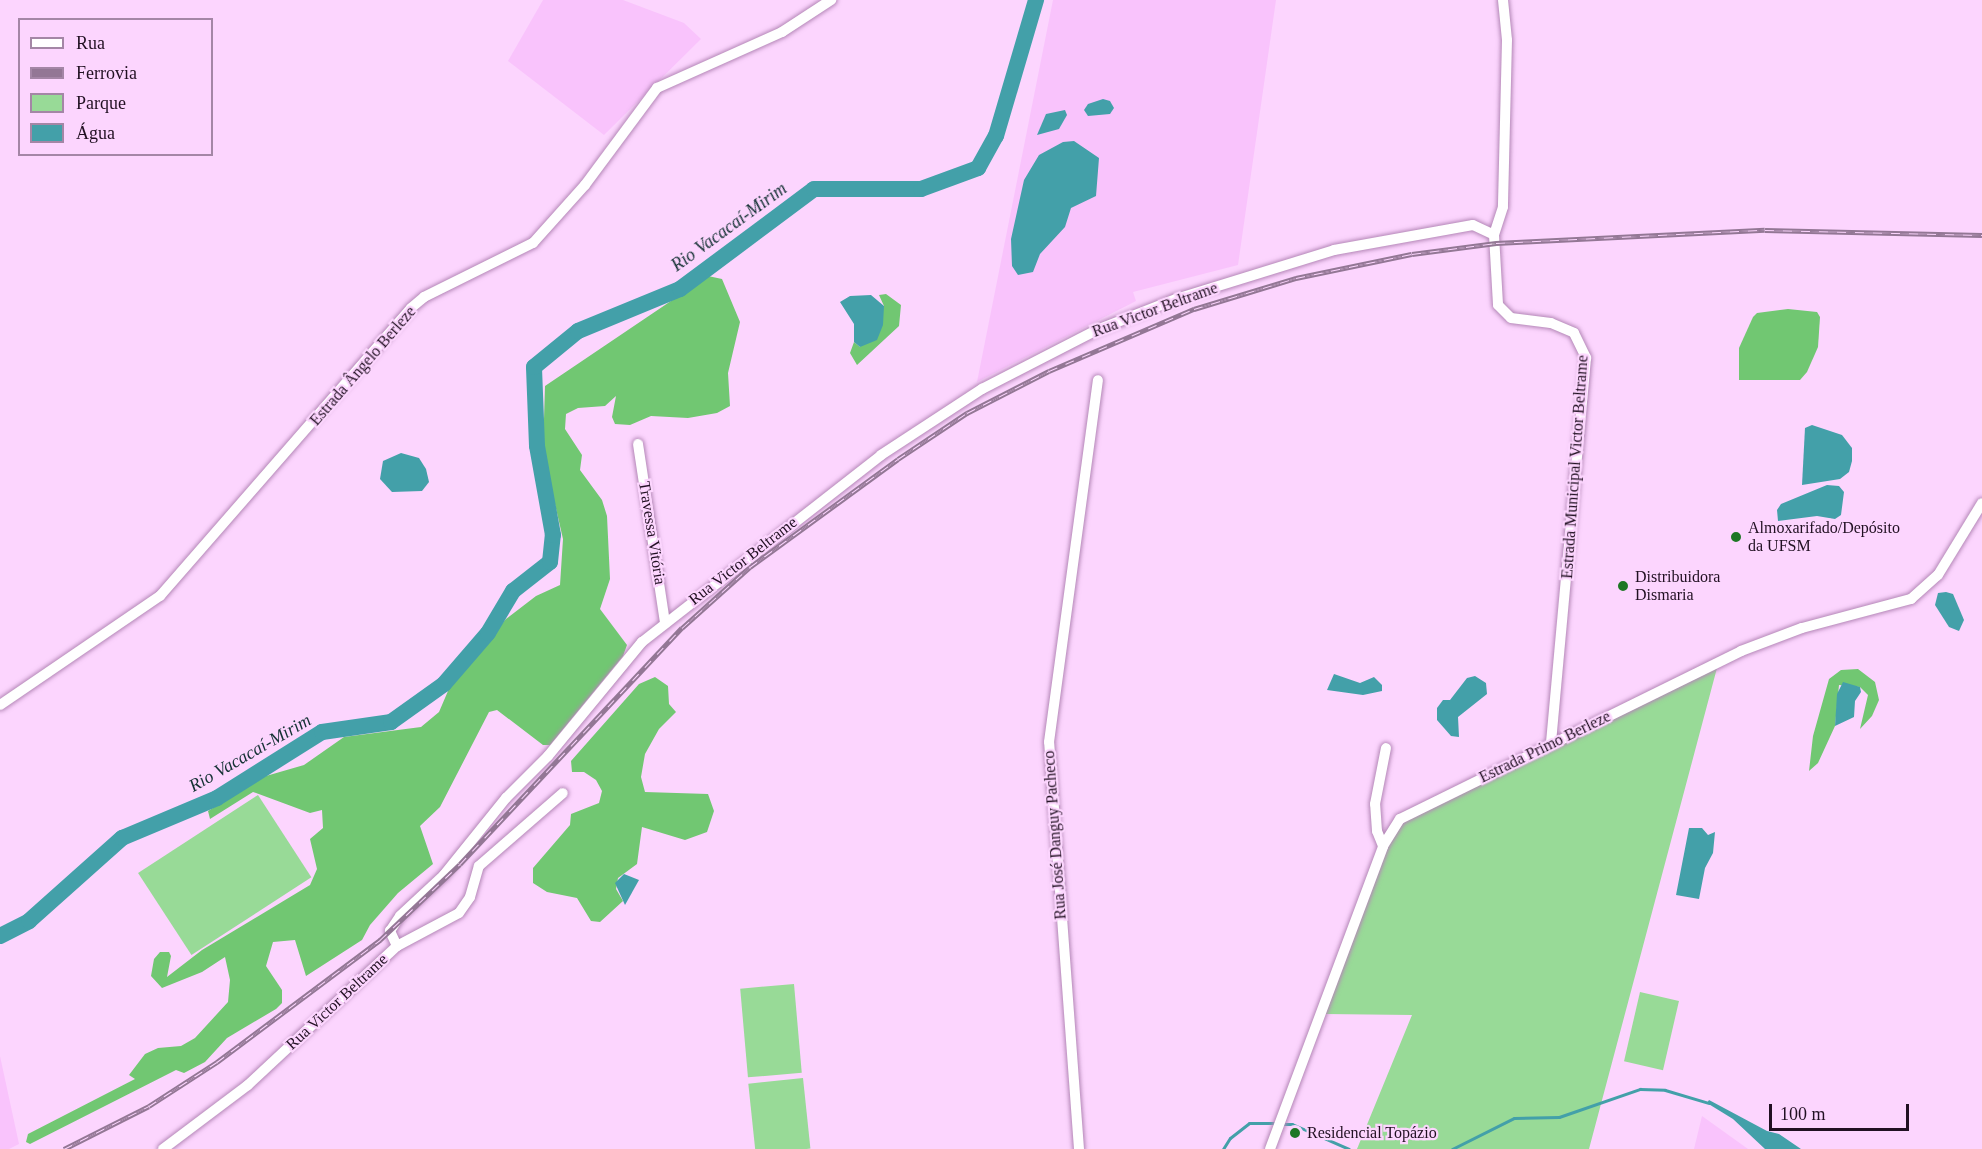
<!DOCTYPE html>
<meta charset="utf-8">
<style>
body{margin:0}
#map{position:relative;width:1982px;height:1149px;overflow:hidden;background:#fcd5fe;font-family:"Times New Roman",serif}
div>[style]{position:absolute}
.built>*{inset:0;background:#f9c3fc}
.green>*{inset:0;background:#98da97;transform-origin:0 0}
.forest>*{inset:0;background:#71c772}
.water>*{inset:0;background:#43a0a9}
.stream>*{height:3px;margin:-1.5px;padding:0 1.5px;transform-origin:1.5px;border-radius:1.5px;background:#43a0a9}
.river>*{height:16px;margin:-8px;padding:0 8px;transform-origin:8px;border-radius:8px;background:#43a0a9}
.roads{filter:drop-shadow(0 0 2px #b487b7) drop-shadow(0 0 2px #b487b7)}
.minor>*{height:10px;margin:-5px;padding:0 5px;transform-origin:5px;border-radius:5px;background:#fff}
.rail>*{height:5px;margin-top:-2.5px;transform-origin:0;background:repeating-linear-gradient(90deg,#fcd5fe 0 9px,#937795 0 18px);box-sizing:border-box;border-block:2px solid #937795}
.dots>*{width:16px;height:16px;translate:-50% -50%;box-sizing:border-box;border:3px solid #fcd5fe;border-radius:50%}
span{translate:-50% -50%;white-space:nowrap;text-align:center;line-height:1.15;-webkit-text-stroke:4.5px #fcd5fe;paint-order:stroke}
.street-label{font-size:16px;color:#211022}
.poi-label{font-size:16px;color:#211022}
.left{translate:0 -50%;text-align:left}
.water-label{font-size:18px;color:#143134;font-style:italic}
.legend{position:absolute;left:18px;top:18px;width:195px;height:138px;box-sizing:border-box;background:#fcd5fe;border:2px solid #a486a6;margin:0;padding:8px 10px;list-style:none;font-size:18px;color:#211022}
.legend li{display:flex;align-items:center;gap:12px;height:30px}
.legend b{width:30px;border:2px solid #a486a6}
.scale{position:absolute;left:1769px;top:1104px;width:140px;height:27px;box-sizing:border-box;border:3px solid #211022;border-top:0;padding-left:8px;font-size:18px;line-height:21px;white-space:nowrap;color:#211022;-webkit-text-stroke:4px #fcd5fe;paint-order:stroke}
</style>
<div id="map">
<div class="built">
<div style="clip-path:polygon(543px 0,623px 0,684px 23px,701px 39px,604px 135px,508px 61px)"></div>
<div style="clip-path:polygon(1053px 0,1276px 0,1238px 265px,1133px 292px,1136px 301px,977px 382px)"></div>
<div style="clip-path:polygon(0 1056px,19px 1144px,9px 1149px,0 1149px)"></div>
<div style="clip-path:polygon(1702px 1116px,1748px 1149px,1694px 1149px)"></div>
</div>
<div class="green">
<div style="clip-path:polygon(1717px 668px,1589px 1149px,1357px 1149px,1412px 1015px,1325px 1014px,1390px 839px,1402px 823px)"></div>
<div style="left:258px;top:795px;width:98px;height:143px;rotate:57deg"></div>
<div style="left:794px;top:984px;width:89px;height:54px;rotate:85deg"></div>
<div style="left:1640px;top:992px;width:40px;height:71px;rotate:13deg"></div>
<div style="left:803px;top:1078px;width:71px;height:55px;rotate:84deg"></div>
</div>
<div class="forest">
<div style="clip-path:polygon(708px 276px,722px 279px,740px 322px,728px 373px,730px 406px,717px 413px,688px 418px,651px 416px,630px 425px,615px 424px,612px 417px,616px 396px,605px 406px,578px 408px,566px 414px,565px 429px,582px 455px,580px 470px,602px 500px,607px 516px,610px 579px,600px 609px,627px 645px,623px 656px,550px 745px,543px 745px,497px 710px,489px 712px,440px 807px,420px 826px,433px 864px,398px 893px,370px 925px,362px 940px,306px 976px,295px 940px,273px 942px,266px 966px,282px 990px,282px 1003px,276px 1009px,227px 1038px,205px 1062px,184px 1073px,176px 1070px,30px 1144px,26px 1142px,28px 1134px,135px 1079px,129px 1075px,145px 1054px,158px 1048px,181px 1046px,195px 1038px,228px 1002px,230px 980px,225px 957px,202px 972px,162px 988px,151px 976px,154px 959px,160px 952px,169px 952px,171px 956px,167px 977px,202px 950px,310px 885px,317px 869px,310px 839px,323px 828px,322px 810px,310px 813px,253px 792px,210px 819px,208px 811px,266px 776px,304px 765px,344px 737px,421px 727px,439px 712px,451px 684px,506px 619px,536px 596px,560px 585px,563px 539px,543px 452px,545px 386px)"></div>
<div style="clip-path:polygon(886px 294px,901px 305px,899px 326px,857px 365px,850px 353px,854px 342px,860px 347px,884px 306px,879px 295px)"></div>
<div style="clip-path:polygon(1788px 309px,1817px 312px,1820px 317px,1818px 347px,1807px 372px,1800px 380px,1739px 380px,1739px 348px,1753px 317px,1757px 313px)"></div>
<div style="clip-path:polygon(1858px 669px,1875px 682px,1879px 700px,1872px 716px,1860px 729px,1868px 695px,1860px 687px,1839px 685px,1835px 726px,1818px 763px,1809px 771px,1813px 736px,1829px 679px,1841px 670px)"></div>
<div style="clip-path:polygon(655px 677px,668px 686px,669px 704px,676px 712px,659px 729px,645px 754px,641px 777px,645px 792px,708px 794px,714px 811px,707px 832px,685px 840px,642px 827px,637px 864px,618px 878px,616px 889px,623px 901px,600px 922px,591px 921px,577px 898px,547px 892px,533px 883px,533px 868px,570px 825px,571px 814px,599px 803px,602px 791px,596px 780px,584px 772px,572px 772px,571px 761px,639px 684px)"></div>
</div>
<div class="water">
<div style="clip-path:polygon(1103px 99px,1110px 101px,1114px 108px,1110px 114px,1088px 116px,1084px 110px,1088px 104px)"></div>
<div style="clip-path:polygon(1065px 110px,1067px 115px,1059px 129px,1037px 135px,1046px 114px)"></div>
<div style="clip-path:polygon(1074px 141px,1099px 158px,1096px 196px,1071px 208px,1065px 227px,1040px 254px,1033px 272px,1018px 275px,1012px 266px,1011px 239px,1024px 180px,1039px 155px,1063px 142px)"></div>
<div style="clip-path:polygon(871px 295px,884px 306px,883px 325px,877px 340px,860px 347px,854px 342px,854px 324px,840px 302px,850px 296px)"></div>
<div style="clip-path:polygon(1812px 425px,1842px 435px,1852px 448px,1852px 461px,1849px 472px,1840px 479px,1802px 485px,1805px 428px)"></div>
<div style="clip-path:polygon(401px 453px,419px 458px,426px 469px,429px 482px,422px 491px,392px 492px,380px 479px,383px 461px)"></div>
<div style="clip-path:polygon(1827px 485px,1839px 486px,1844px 492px,1841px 515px,1835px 519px,1817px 516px,1778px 521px,1777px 510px,1781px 504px)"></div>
<div style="clip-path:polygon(1946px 592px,1953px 594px,1964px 620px,1959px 631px,1949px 627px,1935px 605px,1938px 593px)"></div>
<div style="clip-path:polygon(1334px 674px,1360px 683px,1374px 677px,1382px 685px,1382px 691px,1363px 695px,1327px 690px)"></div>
<div style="clip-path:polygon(1475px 676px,1486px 683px,1487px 694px,1458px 717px,1459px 737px,1451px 736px,1437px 720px,1437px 708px,1443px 700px,1450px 700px,1467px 678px)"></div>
<div style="clip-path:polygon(1843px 682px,1860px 687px,1861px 692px,1855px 701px,1854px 717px,1835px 726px,1837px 694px)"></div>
<div style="clip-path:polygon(1689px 828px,1702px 828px,1708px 835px,1715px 832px,1713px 853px,1705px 868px,1699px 899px,1676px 895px)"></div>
<div style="clip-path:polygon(624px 874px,639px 880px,625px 905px,615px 883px)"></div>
<div style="clip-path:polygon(1709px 1100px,1767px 1131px,1779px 1134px,1801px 1149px,1765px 1149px,1733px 1119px,1707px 1103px)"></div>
</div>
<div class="stream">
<div style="left:1283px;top:1124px;width:9px"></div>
<div style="left:1292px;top:1124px;width:62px;rotate:23.7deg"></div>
<div style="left:1223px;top:1149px;width:13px;rotate:-58deg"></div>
<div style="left:1230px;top:1138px;width:24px;rotate:-38deg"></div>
<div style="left:1249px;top:1123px;width:27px"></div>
<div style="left:1452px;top:1149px;width:69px;rotate:-26.6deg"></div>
<div style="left:1514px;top:1118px;width:45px;rotate:-1.3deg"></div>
<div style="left:1559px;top:1117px;width:86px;rotate:-19.1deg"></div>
<div style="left:1640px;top:1089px;width:25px;rotate:2deg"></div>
<div style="left:1665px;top:1090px;width:46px;rotate:16.5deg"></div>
</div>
<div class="river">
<div style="left:0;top:936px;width:33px;rotate:-27deg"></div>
<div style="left:29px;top:921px;width:125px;rotate:-41.7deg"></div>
<div style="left:122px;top:838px;width:103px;rotate:-22.8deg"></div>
<div style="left:217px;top:798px;width:124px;rotate:-32.2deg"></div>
<div style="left:322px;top:732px;width:70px;rotate:-8.2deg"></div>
<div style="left:391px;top:722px;width:65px;rotate:-35.6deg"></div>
<div style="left:444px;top:684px;width:67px;rotate:-49.2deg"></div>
<div style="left:488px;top:633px;width:49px;rotate:-59.2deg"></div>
<div style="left:513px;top:591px;width:47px;rotate:-38.1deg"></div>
<div style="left:550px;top:562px;width:27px;rotate:-84deg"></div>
<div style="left:553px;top:535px;width:90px;rotate:-100.2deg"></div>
<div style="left:537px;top:446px;width:79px;rotate:-92.2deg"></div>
<div style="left:534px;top:367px;width:57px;rotate:-39.3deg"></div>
<div style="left:578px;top:331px;width:110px;rotate:-22.4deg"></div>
<div style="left:680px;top:289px;width:167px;rotate:-36.7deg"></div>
<div style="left:814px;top:189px;width:107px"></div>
<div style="left:921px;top:189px;width:61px;rotate:-20.2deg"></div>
<div style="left:978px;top:168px;width:37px;rotate:-61deg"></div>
<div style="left:996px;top:136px;width:142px;rotate:-73.6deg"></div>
</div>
<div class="roads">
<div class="minor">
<div style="left:1503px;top:0;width:40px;rotate:84.3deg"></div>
<div style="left:1507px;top:40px;width:167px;rotate:91.4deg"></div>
<div style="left:1503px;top:207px;width:29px;rotate:108deg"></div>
<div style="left:1494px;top:235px;width:70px;rotate:86.7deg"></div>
<div style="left:1498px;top:305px;width:18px;rotate:45deg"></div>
<div style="left:1511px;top:318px;width:40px;rotate:7.1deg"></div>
<div style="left:1551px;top:323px;width:25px;rotate:23deg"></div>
<div style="left:1574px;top:333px;width:28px;rotate:64deg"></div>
<div style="left:1586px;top:358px;width:388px;rotate:95.2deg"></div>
<div style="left:638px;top:444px;width:181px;rotate:81.4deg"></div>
<div style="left:0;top:705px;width:194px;rotate:-34.3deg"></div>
<div style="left:160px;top:596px;width:382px;rotate:-48.9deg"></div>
<div style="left:411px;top:308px;width:17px;rotate:-40deg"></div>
<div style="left:424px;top:297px;width:122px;rotate:-26.4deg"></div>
<div style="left:533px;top:243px;width:78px;rotate:-48.1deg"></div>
<div style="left:585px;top:185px;width:121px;rotate:-53.4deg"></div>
<div style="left:657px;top:88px;width:137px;rotate:-24.1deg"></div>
<div style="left:782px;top:32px;width:59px;rotate:-33.1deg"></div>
<div style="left:1383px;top:846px;width:16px;rotate:-112deg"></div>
<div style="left:1377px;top:831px;width:27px;rotate:-94deg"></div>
<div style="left:1375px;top:804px;width:57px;rotate:-78.9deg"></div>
<div style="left:397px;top:946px;width:17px;rotate:-115deg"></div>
<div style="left:390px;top:931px;width:18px;rotate:-56deg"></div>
<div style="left:400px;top:916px;width:60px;rotate:-43deg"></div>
<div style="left:444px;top:875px;width:99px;rotate:-51.2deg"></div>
<div style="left:506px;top:798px;width:59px;rotate:-45deg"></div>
<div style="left:548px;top:756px;width:148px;rotate:-50.5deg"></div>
<div style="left:642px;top:642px;width:303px;rotate:-38deg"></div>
<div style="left:881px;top:455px;width:121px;rotate:-33.2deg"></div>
<div style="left:982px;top:389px;width:129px;rotate:-27.2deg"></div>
<div style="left:1097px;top:330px;width:85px;rotate:-21.4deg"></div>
<div style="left:1176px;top:299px;width:165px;rotate:-17.2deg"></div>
<div style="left:1334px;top:250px;width:141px;rotate:-10.2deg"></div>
<div style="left:1473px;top:225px;width:23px;rotate:25deg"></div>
<div style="left:163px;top:1149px;width:106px;rotate:-37deg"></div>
<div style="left:248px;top:1085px;width:204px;rotate:-43deg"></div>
<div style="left:397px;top:946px;width:70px;rotate:-28deg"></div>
<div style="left:459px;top:913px;width:19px;rotate:-55deg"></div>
<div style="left:470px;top:897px;width:32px;rotate:-74deg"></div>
<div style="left:479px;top:866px;width:111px;rotate:-41deg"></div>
<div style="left:1079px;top:1149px;width:408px;rotate:-94.2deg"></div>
<div style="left:1049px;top:742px;width:365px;rotate:-82.3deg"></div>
<div style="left:1270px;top:1149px;width:323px;rotate:-69.5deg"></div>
<div style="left:1383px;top:846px;width:32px;rotate:-58deg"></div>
<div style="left:1400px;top:819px;width:380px;rotate:-26.2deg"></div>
<div style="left:1741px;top:651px;width:65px;rotate:-20.7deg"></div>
<div style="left:1802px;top:628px;width:113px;rotate:-14.9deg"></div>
<div style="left:1911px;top:599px;width:36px;rotate:-42deg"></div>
<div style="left:1938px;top:575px;width:84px;rotate:-58.6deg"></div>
</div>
</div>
<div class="rail">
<div style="left:64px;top:1149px;width:95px;rotate:-26.8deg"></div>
<div style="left:149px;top:1106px;width:81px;rotate:-32.9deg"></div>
<div style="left:217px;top:1062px;width:204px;rotate:-36.8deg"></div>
<div style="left:380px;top:940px;width:110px;rotate:-43.5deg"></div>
<div style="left:460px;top:864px;width:324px;rotate:-46.8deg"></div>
<div style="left:682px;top:628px;width:91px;rotate:-41.9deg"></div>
<div style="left:750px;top:567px;width:183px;rotate:-36.1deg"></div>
<div style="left:898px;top:459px;width:83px;rotate:-33.7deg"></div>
<div style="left:967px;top:413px;width:92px;rotate:-27.1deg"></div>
<div style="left:1049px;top:371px;width:158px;rotate:-23.2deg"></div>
<div style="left:1194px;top:309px;width:107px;rotate:-16.9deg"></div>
<div style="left:1296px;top:278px;width:118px;rotate:-11.7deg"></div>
<div style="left:1412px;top:254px;width:85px;rotate:-7.5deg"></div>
<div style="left:1496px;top:243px;width:269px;rotate:-2.8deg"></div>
<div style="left:1765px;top:230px;width:217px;rotate:1.3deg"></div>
</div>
<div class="dots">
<div style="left:1736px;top:537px;background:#1d7724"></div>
<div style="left:1623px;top:586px;background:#1d7724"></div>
<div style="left:1295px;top:1133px;background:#1d7724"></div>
</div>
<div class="street-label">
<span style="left:1155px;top:310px;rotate:-20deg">Rua Victor Beltrame</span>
<span style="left:363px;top:366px;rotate:-49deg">Estrada Ângelo Berleze</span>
<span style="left:1575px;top:467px;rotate:-86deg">Estrada Municipal Victor Beltrame</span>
<span style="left:652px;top:533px;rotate:81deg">Travessa Vitória</span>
<span style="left:743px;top:561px;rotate:-38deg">Rua Victor Beltrame</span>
<span style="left:1545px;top:747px;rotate:-26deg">Estrada Primo Berleze</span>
<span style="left:1055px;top:835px;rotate:-94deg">Rua José Danguy Pacheco</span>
<span style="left:337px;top:1002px;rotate:-43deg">Rua Victor Beltrame</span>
</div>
<div class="poi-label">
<span class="left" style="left:1748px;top:537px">Almoxarifado/Depósito<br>da UFSM</span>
<span class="left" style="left:1635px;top:586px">Distribuidora<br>Dismaria</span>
<span class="left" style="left:1307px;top:1133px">Residencial Topázio</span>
</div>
<div class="water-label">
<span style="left:729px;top:227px;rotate:-36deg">Rio Vacacaí-Mirim</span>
<span style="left:250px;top:753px;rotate:-30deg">Rio Vacacaí-Mirim</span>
</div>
<ul class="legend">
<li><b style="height:8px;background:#fff"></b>Rua</li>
<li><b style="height:8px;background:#937795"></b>Ferrovia</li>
<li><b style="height:16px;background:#98da97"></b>Parque</li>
<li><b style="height:16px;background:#43a0a9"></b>Água</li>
</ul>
<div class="scale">100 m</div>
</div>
